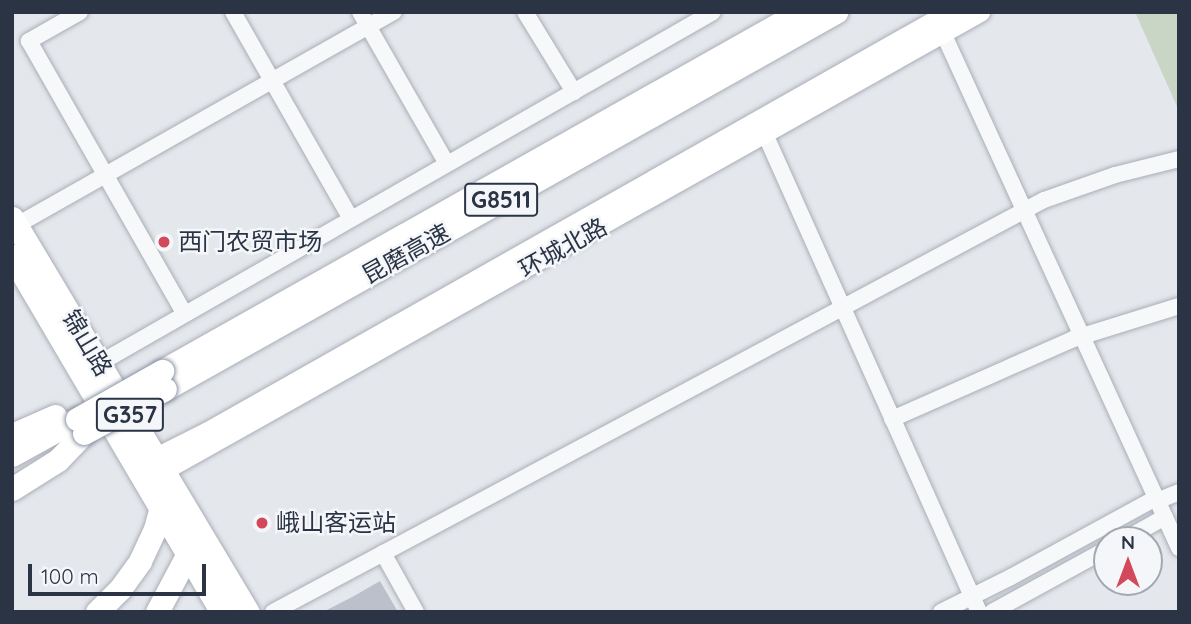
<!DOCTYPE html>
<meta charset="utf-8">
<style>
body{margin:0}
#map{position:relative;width:1191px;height:624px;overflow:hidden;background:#e4e7ec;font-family:Quicksand,"Noto Sans SC",sans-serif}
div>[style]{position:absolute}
.green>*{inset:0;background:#c9d6c5}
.building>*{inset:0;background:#bbc0ca}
.roads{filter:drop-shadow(0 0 2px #a9aeb7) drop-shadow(0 0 2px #a9aeb7)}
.minor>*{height:16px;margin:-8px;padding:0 8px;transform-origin:8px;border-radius:8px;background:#f7f8fa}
.major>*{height:19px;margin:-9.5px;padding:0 9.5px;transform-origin:9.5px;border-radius:9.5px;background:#fff}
.highway>*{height:23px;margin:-11.5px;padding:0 11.5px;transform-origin:11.5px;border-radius:11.5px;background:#fff}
.bridges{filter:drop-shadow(0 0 2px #8b94a3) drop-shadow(0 0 2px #8b94a3)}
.highway-bridge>*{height:23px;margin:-11.5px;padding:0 11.5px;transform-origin:11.5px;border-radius:11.5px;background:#fff}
.dots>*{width:19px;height:19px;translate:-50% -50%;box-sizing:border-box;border:4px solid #f4f6f9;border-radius:50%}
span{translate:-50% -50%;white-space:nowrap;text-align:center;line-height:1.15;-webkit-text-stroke:5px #f4f6f9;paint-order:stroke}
.shield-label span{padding:2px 5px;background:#f4f6f9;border:2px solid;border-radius:5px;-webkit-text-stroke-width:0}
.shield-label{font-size:23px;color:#2b3445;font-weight:700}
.poi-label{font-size:24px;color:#2b3445}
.left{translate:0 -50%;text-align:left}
.street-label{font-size:24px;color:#2b3445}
.frame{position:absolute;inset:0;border:14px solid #2b3445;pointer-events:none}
.north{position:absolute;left:1093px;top:526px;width:70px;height:70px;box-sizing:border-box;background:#f4f6f9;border:2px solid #a4a8b1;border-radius:50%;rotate:0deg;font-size:19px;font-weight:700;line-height:28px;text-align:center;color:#2b3445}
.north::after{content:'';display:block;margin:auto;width:24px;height:32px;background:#d1495b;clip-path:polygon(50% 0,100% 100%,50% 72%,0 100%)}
.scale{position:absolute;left:28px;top:564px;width:178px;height:32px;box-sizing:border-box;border:4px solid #2b3445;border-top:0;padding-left:9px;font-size:21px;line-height:24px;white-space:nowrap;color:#2b3445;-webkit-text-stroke:5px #f4f6f9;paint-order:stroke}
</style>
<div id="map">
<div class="green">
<div style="clip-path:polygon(1135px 12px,1179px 12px,1179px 111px)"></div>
</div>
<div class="building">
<div style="clip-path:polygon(380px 581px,398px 612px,323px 612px,354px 596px)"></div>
</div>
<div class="roads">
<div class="minor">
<div style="left:80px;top:12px;width:59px;rotate:150.4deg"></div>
<div style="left:29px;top:41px;width:314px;rotate:60.3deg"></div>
<div style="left:233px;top:12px;width:238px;rotate:60.3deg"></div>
<div style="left:360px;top:12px;width:175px;rotate:60.2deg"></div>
<div style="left:525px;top:12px;width:94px;rotate:58.5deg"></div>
<div style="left:938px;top:22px;width:579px;rotate:65.38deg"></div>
<div style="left:761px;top:125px;width:534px;rotate:65.88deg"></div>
<div style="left:17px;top:225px;width:433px;rotate:-29.5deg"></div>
<div style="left:93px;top:367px;width:714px;rotate:-29.79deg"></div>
<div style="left:892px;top:419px;width:198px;rotate:-23.8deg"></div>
<div style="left:1073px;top:339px;width:111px;rotate:-17.3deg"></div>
<div style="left:1157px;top:501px;width:24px;rotate:-22deg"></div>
<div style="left:1124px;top:540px;width:47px;rotate:-29.3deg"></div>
<div style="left:383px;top:553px;width:68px;rotate:60.8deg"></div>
<div style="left:273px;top:612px;width:874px;rotate:-28.12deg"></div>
<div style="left:1044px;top:200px;width:75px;rotate:-19.4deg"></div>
<div style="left:1115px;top:175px;width:66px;rotate:-14deg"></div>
<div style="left:941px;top:612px;width:78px;rotate:-26.6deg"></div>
<div style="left:1011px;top:577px;width:165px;rotate:-28.6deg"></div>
<div style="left:992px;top:612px;width:131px;rotate:-28.7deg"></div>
</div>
<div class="major">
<div style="left:144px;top:463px;width:69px;rotate:-26.6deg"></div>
<div style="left:206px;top:432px;width:853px;rotate:-29.48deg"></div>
<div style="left:152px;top:477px;width:950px;rotate:-29.32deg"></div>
</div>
<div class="highway">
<div style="left:12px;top:218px;width:459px;rotate:59.1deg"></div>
<div style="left:12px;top:256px;width:413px;rotate:59.5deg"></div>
<div style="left:162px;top:371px;width:732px;rotate:-29.37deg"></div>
<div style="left:165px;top:389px;width:770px;rotate:-29.33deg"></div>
<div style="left:12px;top:435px;width:47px;rotate:-23.8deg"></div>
<div style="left:12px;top:455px;width:74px;rotate:-29deg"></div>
<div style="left:12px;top:489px;width:54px;rotate:-32.2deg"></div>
<div style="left:58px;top:460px;width:37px;rotate:-46deg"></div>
<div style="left:97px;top:612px;width:33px;rotate:-45deg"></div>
<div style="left:120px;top:589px;width:34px;rotate:-54deg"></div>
<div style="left:140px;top:561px;width:35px;rotate:-65deg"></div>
<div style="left:155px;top:529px;width:28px;rotate:-75deg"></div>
<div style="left:157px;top:612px;width:77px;rotate:-62.1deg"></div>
</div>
</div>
<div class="bridges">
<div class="highway-bridge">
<div style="left:77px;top:419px;width:98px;rotate:-29.5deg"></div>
<div style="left:84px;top:433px;width:92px;rotate:-28.5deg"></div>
</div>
</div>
<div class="dots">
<div style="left:164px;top:242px;background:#d1495b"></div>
<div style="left:262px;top:523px;background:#d1495b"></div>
</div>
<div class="shield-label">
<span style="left:501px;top:200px">G8511</span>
<span style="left:130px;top:415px">G357</span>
</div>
<div class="poi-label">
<span class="left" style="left:178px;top:242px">西门农贸市场</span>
<span class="left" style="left:276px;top:523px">峨山客运站</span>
</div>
<div class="street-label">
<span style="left:563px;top:248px;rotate:-29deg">环城北路</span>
<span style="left:406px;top:254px;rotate:-29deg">昆磨高速</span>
<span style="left:87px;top:343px;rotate:59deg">锦山路</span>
</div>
<div class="frame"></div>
<div class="north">N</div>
<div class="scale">100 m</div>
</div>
